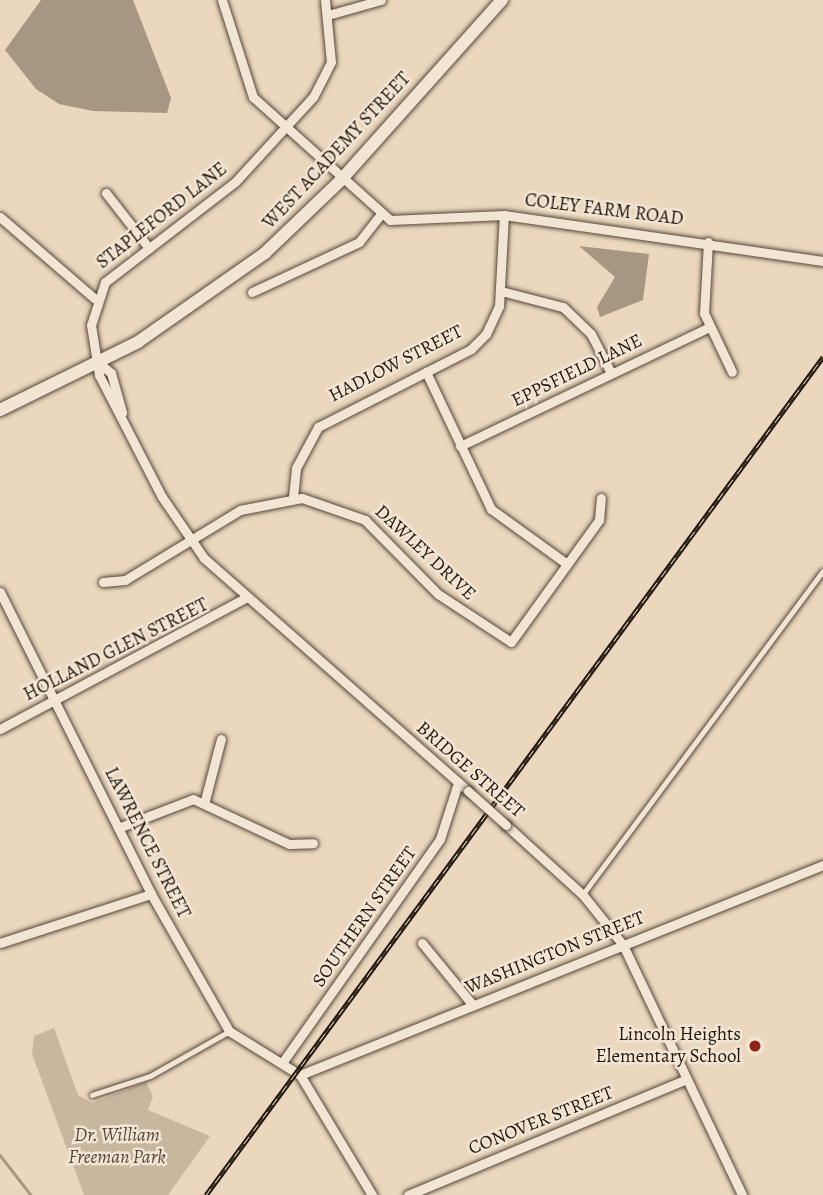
<!DOCTYPE html>
<style>
body{margin:0}
#map{position:relative;width:823px;height:1195px;overflow:hidden;background:#ebd7bd;font-family:Alegreya,serif}
div>[style]{position:absolute}
.green>*{inset:0;background:#c9b69f}
.water>*{inset:0;background:#a69682}
.stream>*{height:2.5px;margin:-1.25px;padding:0 1.25px;transform-origin:1.25px;border-radius:1.25px;background:#a69682}
.roads{filter:drop-shadow(0 0 2px #54473a) drop-shadow(0 0 2px #54473a)}
.lane>*{height:4.5px;margin:-2.25px;padding:0 2.25px;transform-origin:2.25px;border-radius:2.25px;background:#f2e5d4}
.street>*{height:9px;margin:-4.5px;padding:0 4.5px;transform-origin:4.5px;border-radius:4.5px;background:#f2e5d4}
.secondary>*{height:12px;margin:-6px;padding:0 6px;transform-origin:6px;border-radius:6px;background:#f2e5d4}
.rail>*{height:5px;margin-top:-2.5px;transform-origin:0;background:repeating-linear-gradient(90deg,#f2e5d4 0 8px,#21170e 0 16px);box-sizing:border-box;border-block:2px solid #21170e}
.bridges{filter:drop-shadow(0 0 2px #54473a) drop-shadow(0 0 2px #54473a)}
.street-bridge>*{height:9px;margin:-4.5px;padding:0 4.5px;transform-origin:4.5px;border-radius:4.5px;background:#f2e5d4}
.dots>*{width:19px;height:19px;translate:-50% -50%;box-sizing:border-box;border:4px solid #f2e5d4;border-radius:50%}
span{translate:-50% -50%;white-space:nowrap;text-align:center;line-height:1.15;-webkit-text-stroke:5px #f2e5d4;paint-order:stroke}
.street-label{font-size:19px;color:#21170e}
.poi-label{font-size:19px;color:#21170e}
.right{translate:-100% -50%;text-align:right}
.park-label{font-size:19px;color:#53473a;font-style:italic}
</style>
<div id="map">
<div class="green">
<div style="clip-path:polygon(54px 1028px,78px 1095px,92px 1103px,146px 1082px,153px 1096px,148px 1110px,210px 1136px,168px 1195px,84px 1195px,32px 1054px,34px 1036px)"></div>
</div>
<div class="water">
<div style="clip-path:polygon(41px 0,133px 0,171px 98px,167px 113px,93px 111px,59px 104px,36px 89px,5px 50px)"></div>
<div style="clip-path:polygon(579px 246px,649px 254px,643px 300px,600px 317px,597px 307px,615px 277px)"></div>
</div>
<div class="stream">
<div style="left:0;top:1155px;width:51px;rotate:52.2deg"></div>
</div>
<div class="roads">
<div class="lane">
<div style="left:583px;top:894px;width:402px;rotate:-53.4deg"></div>
<div style="left:92px;top:1095px;width:61px;rotate:-18.1deg"></div>
<div style="left:150px;top:1076px;width:90px;rotate:-29.4deg"></div>
</div>
<div class="street">
<div style="left:222px;top:0;width:102px;rotate:72.3deg"></div>
<div style="left:253px;top:97px;width:184px;rotate:41.9deg"></div>
<div style="left:390px;top:220px;width:114px;rotate:-2.5deg"></div>
<div style="left:504px;top:215px;width:322px;rotate:8.2deg"></div>
<div style="left:325px;top:0;width:62px;rotate:84.5deg"></div>
<div style="left:331px;top:62px;width:39px;rotate:117deg"></div>
<div style="left:313px;top:97px;width:115px;rotate:132.5deg"></div>
<div style="left:235px;top:182px;width:164px;rotate:142.4deg"></div>
<div style="left:105px;top:282px;width:45px;rotate:108deg"></div>
<div style="left:91px;top:325px;width:51px;rotate:80.9deg"></div>
<div style="left:99px;top:375px;width:137px;rotate:62.7deg"></div>
<div style="left:162px;top:497px;width:74px;rotate:55.5deg"></div>
<div style="left:204px;top:558px;width:352px;rotate:41.4deg"></div>
<div style="left:328px;top:15px;width:55px;rotate:-15.8deg"></div>
<div style="left:106px;top:193px;width:70px;rotate:52deg"></div>
<div style="left:0;top:217px;width:125px;rotate:40.8deg"></div>
<div style="left:708px;top:242px;width:71px;rotate:93.2deg"></div>
<div style="left:704px;top:313px;width:65px;rotate:64.6deg"></div>
<div style="left:501px;top:291px;width:64px;rotate:14.5deg"></div>
<div style="left:563px;top:307px;width:39px;rotate:44deg"></div>
<div style="left:591px;top:334px;width:44px;rotate:62.9deg"></div>
<div style="left:252px;top:292px;width:118px;rotate:-25deg"></div>
<div style="left:359px;top:242px;width:34px;rotate:-52deg"></div>
<div style="left:99px;top:363px;width:16px;rotate:40deg"></div>
<div style="left:111px;top:373px;width:41px;rotate:74.2deg"></div>
<div style="left:426px;top:372px;width:152px;rotate:64.6deg"></div>
<div style="left:491px;top:509px;width:94px;rotate:35.9deg"></div>
<div style="left:460px;top:446px;width:276px;rotate:-25.5deg"></div>
<div style="left:293px;top:497px;width:29px;rotate:-84deg"></div>
<div style="left:296px;top:468px;width:47px;rotate:-61.8deg"></div>
<div style="left:318px;top:427px;width:172px;rotate:-27deg"></div>
<div style="left:471px;top:349px;width:21px;rotate:-45deg"></div>
<div style="left:486px;top:334px;width:31px;rotate:-65deg"></div>
<div style="left:499px;top:306px;width:91px;rotate:-86.9deg"></div>
<div style="left:103px;top:582px;width:22px;rotate:-5deg"></div>
<div style="left:125px;top:580px;width:135px;rotate:-31.3deg"></div>
<div style="left:240px;top:510px;width:63px;rotate:-11deg"></div>
<div style="left:302px;top:498px;width:67px;rotate:19.2deg"></div>
<div style="left:365px;top:520px;width:104px;rotate:45.4deg"></div>
<div style="left:438px;top:594px;width:87px;rotate:33.3deg"></div>
<div style="left:511px;top:642px;width:150px;rotate:-54.2deg"></div>
<div style="left:599px;top:520px;width:22px;rotate:-85deg"></div>
<div style="left:0;top:592px;width:338px;rotate:63.4deg"></div>
<div style="left:151px;top:894px;width:158px;rotate:60.3deg"></div>
<div style="left:229px;top:1031px;width:84px;rotate:31.8deg"></div>
<div style="left:300px;top:1075px;width:140px;rotate:59deg"></div>
<div style="left:0;top:729px;width:278px;rotate:-28.1deg"></div>
<div style="left:205px;top:800px;width:63px;rotate:-75.3deg"></div>
<div style="left:506px;top:825px;width:104px;rotate:42.3deg"></div>
<div style="left:583px;top:895px;width:64px;rotate:51.3deg"></div>
<div style="left:623px;top:945px;width:277px;rotate:64.5deg"></div>
<div style="left:118px;top:828px;width:80px;rotate:-21.1deg"></div>
<div style="left:193px;top:799px;width:106px;rotate:25.1deg"></div>
<div style="left:289px;top:844px;width:24px;rotate:-2deg"></div>
<div style="left:0;top:943px;width:159px;rotate:-18deg"></div>
<div style="left:422px;top:943px;width:79px;rotate:50.7deg"></div>
<div style="left:282px;top:1063px;width:274px;rotate:-54.8deg"></div>
<div style="left:440px;top:839px;width:59px;rotate:-72.2deg"></div>
<div style="left:300px;top:1075px;width:564px;rotate:-21.88deg"></div>
<div style="left:408px;top:1195px;width:301px;rotate:-22.6deg"></div>
</div>
<div class="secondary">
<div style="left:0;top:410px;width:154px;rotate:-26.2deg"></div>
<div style="left:138px;top:342px;width:155px;rotate:-35deg"></div>
<div style="left:265px;top:253px;width:104px;rotate:-43.8deg"></div>
<div style="left:340px;top:181px;width:243px;rotate:-48.2deg"></div>
</div>
</div>
<div class="rail">
<div style="left:206px;top:1195px;width:1041px;rotate:-53.64deg"></div>
</div>
<div class="bridges">
<div class="street-bridge">
<div style="left:468px;top:791px;width:51px;rotate:41.8deg"></div>
</div>
</div>
<div class="dots">
<div style="left:755px;top:1046px;background:#8f2418"></div>
</div>
<div class="street-label">
<span style="left:337px;top:151px;rotate:-47deg">WEST ACADEMY STREET</span>
<span style="left:604px;top:210px;rotate:7deg">COLEY FARM ROAD</span>
<span style="left:162px;top:216px;rotate:-38deg">STAPLEFORD LANE</span>
<span style="left:396px;top:364px;rotate:-27deg">HADLOW STREET</span>
<span style="left:577px;top:371px;rotate:-26deg">EPPSFIELD LANE</span>
<span style="left:425px;top:553px;rotate:43deg">DAWLEY DRIVE</span>
<span style="left:116px;top:650px;rotate:-27deg">HOLLAND GLEN STREET</span>
<span style="left:470px;top:770px;rotate:41deg">BRIDGE STREET</span>
<span style="left:147px;top:843px;rotate:63deg">LAWRENCE STREET</span>
<span style="left:365px;top:917px;rotate:-55deg">SOUTHERN STREET</span>
<span style="left:555px;top:953px;rotate:-22deg">WASHINGTON STREET</span>
<span style="left:541px;top:1121px;rotate:-22deg">CONOVER STREET</span>
</div>
<div class="poi-label">
<span class="right" style="left:741px;top:1046px">Lincoln Heights<br>Elementary School</span>
</div>
<div class="park-label">
<span style="left:117px;top:1147px">Dr. William<br>Freeman Park</span>
</div>
</div>
